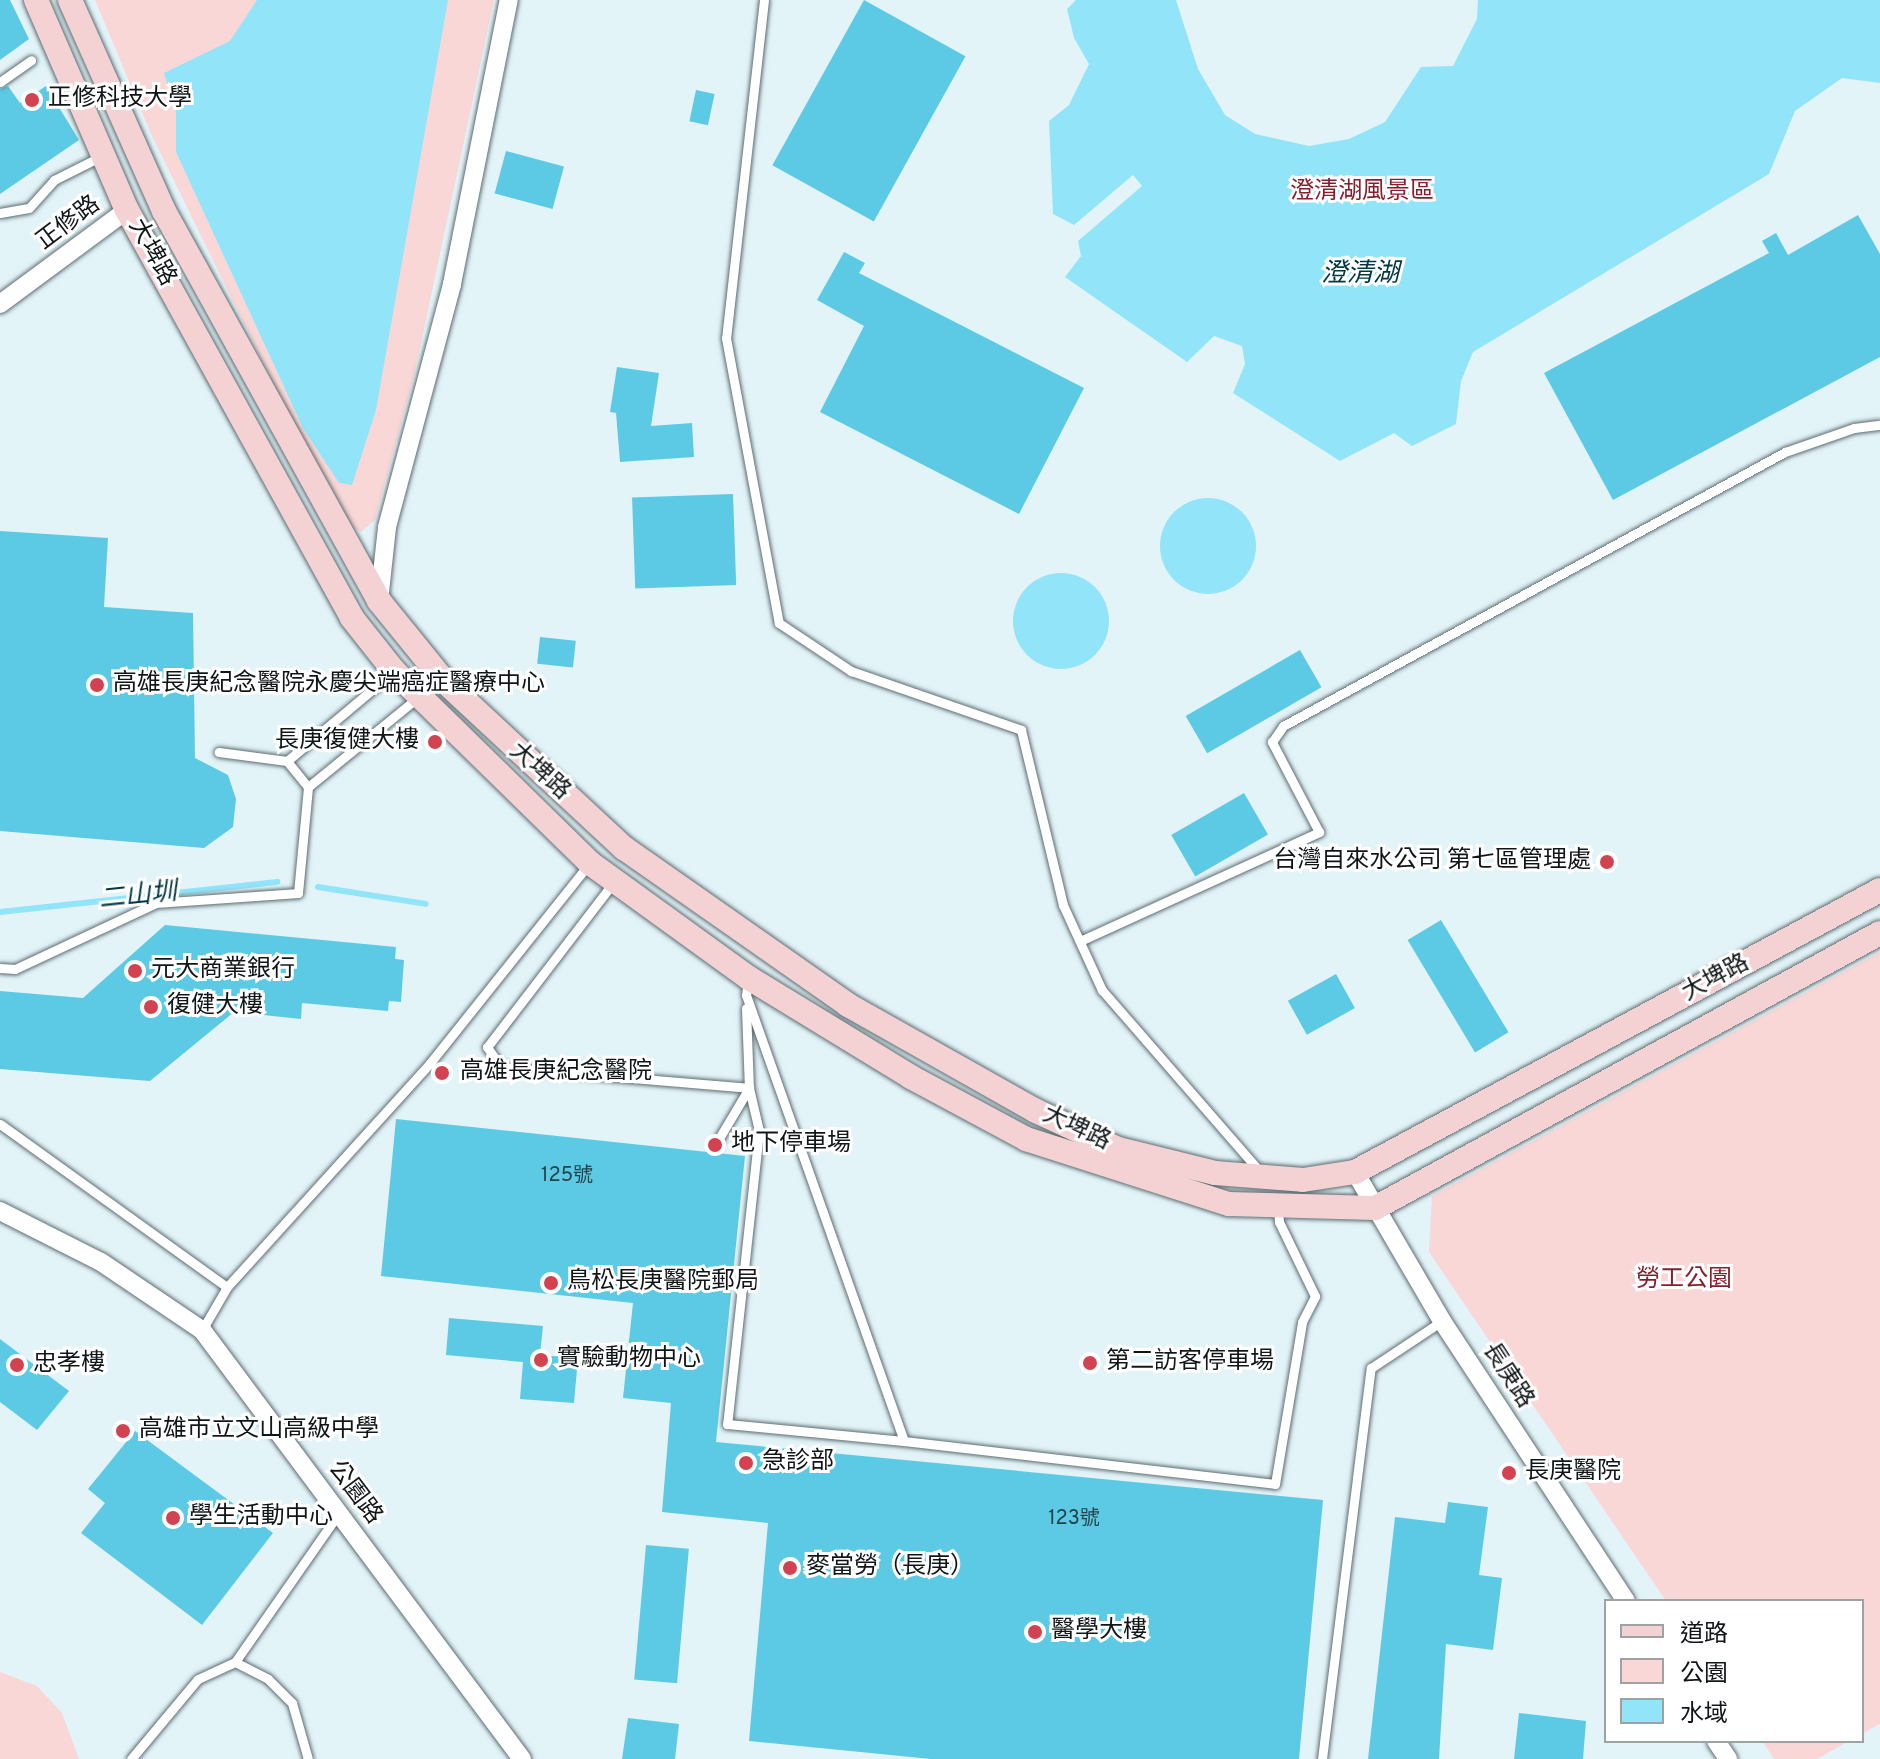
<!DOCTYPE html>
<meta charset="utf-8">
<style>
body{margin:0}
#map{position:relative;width:1880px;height:1759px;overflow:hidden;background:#e3f4f9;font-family:Overpass,"Noto Sans TC",sans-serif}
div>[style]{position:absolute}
.green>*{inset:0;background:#f9d7d7}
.water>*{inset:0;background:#92e4f9}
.round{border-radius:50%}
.stream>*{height:6px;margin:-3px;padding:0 3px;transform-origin:3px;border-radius:3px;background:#92e4f9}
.building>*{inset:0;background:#5ccae4;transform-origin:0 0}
.roads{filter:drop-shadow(0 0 2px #5d6d71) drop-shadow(0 0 2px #5d6d71)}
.lane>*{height:9px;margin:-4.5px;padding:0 4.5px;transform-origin:4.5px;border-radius:4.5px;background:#fff}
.street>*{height:18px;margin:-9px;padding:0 9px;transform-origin:9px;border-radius:9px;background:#fff}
.secondary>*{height:24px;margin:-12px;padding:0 12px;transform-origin:12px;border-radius:12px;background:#f4d2d4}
.dots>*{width:22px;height:22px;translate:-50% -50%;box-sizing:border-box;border:4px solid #fff;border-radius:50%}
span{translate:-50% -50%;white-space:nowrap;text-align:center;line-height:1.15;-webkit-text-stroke:6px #fff;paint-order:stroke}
.number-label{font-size:20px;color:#23434a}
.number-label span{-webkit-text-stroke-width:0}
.poi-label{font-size:24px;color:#101617}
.left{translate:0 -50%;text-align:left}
.right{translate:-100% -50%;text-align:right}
.park-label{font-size:24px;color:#851f2d}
.street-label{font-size:24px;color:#101617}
.water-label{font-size:26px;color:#023843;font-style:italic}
.legend{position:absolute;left:1604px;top:1599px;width:260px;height:144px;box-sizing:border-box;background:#fff;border:2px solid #9fa2a2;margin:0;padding:10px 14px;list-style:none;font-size:24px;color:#101617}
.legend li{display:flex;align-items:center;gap:16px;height:40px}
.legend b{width:40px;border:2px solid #9fa2a2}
</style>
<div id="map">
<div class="green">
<div style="clip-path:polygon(95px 0,494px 0,414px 376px,375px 520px,361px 532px,341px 521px,151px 134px)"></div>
<div style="clip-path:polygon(1880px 952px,1880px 1724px,1862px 1734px,1862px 1601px,1666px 1601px,1429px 1252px,1432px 1196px)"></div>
<div style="clip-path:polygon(0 1672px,37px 1686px,62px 1713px,79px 1759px,0 1759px)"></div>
<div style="clip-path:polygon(1762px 1741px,1849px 1741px,1817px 1759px,1774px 1759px)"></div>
</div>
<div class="water">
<div style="clip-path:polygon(257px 0,448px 0,376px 410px,352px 485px,339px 483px,303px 428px,176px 152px,176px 112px,164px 73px,230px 41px)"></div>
<div style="clip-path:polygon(1076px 0,1176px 0,1198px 69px,1225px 115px,1255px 134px,1309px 146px,1349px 139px,1385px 122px,1421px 67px,1453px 66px,1477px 19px,1478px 0,1880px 0,1880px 83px,1842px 78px,1795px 111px,1769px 174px,1473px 352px,1461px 381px,1456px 424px,1412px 446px,1394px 433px,1340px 461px,1233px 393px,1245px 364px,1242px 346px,1214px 336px,1187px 362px,1065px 277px,1081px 256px,1078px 241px,1142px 186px,1133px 175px,1074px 225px,1053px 214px,1049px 121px,1069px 105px,1089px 64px,1074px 38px,1067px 9px)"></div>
<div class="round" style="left:1160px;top:498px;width:96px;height:96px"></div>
<div class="round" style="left:1013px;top:573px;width:96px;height:96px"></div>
</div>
<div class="stream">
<div style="left:318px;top:887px;width:109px;rotate:8.9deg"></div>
<div style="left:0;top:912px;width:279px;rotate:-6.2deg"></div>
</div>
<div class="building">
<div style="clip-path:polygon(0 0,10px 0,29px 39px,0 60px)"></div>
<div style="left:864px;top:0;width:116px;height:189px;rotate:29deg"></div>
<div style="clip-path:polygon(8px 86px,20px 103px,46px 86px,79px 140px,0 194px,0 89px)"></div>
<div style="left:696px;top:90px;width:19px;height:32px;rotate:12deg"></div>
<div style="left:506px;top:151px;width:60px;height:44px;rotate:15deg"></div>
<div style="clip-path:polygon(1858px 215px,1880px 254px,1880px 357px,1613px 500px,1544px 373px,1769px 253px,1762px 241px,1776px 233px,1788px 255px)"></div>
<div style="clip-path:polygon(844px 252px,865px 263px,859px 273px,1084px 388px,1019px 514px,820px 412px,864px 326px,817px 300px)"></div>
<div style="clip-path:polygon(617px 367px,659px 373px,651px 426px,692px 423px,694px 457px,620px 462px,616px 413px,610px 412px)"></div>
<div style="left:733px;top:494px;width:91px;height:101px;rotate:88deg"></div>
<div style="clip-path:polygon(0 531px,108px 538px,104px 607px,193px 613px,195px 758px,228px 775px,236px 799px,233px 827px,204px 848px,0 831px)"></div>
<div style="left:540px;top:637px;width:36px;height:27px;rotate:6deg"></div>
<div style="left:1300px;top:650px;width:43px;height:132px;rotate:60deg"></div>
<div style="left:1244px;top:793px;width:48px;height:84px;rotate:60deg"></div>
<div style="left:1441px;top:920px;width:131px;height:39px;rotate:59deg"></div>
<div style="clip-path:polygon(165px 925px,396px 947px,395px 959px,404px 960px,401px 1002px,389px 1001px,388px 1011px,302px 1003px,301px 1019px,234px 1012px,150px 1081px,0 1069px,0 991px,83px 998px)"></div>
<div style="left:1336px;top:974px;width:39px;height:55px;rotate:61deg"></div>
<div style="clip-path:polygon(396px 1119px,745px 1156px,716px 1442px,1323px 1500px,1299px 1759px,931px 1759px,749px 1741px,768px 1523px,662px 1512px,671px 1403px,623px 1398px,633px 1303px,381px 1276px)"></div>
<div style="clip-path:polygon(449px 1318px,543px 1326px,540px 1355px,578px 1358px,574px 1403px,520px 1399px,523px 1362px,446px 1355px)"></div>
<div style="clip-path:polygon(0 1339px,69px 1391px,37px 1430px,0 1402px)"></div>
<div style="clip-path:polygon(135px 1431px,273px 1533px,202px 1625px,81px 1533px,105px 1503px,88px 1489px)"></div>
<div style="clip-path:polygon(1448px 1502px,1488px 1507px,1479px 1575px,1502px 1578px,1493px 1650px,1446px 1644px,1439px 1759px,1368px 1759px,1395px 1517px,1445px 1523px)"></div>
<div style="left:646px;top:1545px;width:43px;height:135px;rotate:5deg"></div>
<div style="clip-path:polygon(1519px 1713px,1586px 1721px,1583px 1759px,1514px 1759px)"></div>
<div style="clip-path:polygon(628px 1718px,679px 1724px,675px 1759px,622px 1759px)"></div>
</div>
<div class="roads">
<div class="lane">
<div style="left:764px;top:0;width:340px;rotate:96.4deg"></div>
<div style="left:726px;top:338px;width:290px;rotate:79.5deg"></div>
<div style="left:779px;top:623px;width:87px;rotate:33.7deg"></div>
<div style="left:851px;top:671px;width:180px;rotate:19.1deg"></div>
<div style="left:1021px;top:730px;width:180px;rotate:76.5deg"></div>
<div style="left:1063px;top:905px;width:94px;rotate:65.4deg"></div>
<div style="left:1102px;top:990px;width:242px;rotate:49deg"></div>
<div style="left:0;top:82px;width:38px;rotate:-35deg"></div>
<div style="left:0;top:213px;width:29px;rotate:-10deg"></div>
<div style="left:29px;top:208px;width:38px;rotate:-48deg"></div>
<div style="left:54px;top:180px;width:54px;rotate:-26.6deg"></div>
<div style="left:287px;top:761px;width:137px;rotate:-40deg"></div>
<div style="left:308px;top:787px;width:141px;rotate:-39.2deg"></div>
<div style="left:613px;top:883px;width:207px;rotate:127.5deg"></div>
<div style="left:487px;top:1047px;width:24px;rotate:55deg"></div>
<div style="left:501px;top:1067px;width:249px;rotate:4.8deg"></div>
<div style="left:749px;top:1088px;width:66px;rotate:120.8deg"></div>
<div style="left:1080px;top:941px;width:263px;rotate:-24.5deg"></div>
<div style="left:1319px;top:832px;width:102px;rotate:-117.6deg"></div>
<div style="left:1272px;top:742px;width:19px;rotate:-55deg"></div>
<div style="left:1283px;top:726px;width:572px;rotate:-28.63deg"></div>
<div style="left:1785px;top:452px;width:73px;rotate:-19.2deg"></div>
<div style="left:1854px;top:428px;width:26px;rotate:-7deg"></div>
<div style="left:0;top:968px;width:15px;rotate:4deg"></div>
<div style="left:15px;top:969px;width:156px;rotate:-25.1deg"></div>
<div style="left:156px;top:903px;width:142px;rotate:-4deg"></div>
<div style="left:298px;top:893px;width:106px;rotate:-84.6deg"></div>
<div style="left:308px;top:787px;width:33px;rotate:-129deg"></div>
<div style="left:287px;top:761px;width:69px;rotate:-172.5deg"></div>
<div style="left:748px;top:981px;width:14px;rotate:98deg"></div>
<div style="left:746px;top:995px;width:473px;rotate:70.5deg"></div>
<div style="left:904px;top:1441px;width:373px;rotate:6.6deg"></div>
<div style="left:1275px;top:1484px;width:164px;rotate:-80.5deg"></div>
<div style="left:1302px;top:1322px;width:29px;rotate:-63deg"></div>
<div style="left:1315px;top:1296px;width:82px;rotate:-115.9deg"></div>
<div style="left:1279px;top:1222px;width:13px;rotate:-94deg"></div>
<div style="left:746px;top:1008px;width:80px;rotate:87.9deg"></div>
<div style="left:749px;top:1088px;width:44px;rotate:76.9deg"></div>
<div style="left:759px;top:1131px;width:295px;rotate:96.2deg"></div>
<div style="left:727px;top:1424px;width:178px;rotate:5.5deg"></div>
<div style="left:0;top:1124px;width:279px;rotate:35.7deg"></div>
<div style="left:202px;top:1330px;width:50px;rotate:-59.8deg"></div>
<div style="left:227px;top:1287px;width:302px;rotate:-47.8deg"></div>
<div style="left:430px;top:1063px;width:253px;rotate:-51.4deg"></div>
<div style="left:235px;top:1662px;width:37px;rotate:27deg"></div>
<div style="left:268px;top:1679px;width:34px;rotate:45deg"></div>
<div style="left:292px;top:1703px;width:58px;rotate:74.1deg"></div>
<div style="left:131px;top:1759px;width:104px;rotate:-50.1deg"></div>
<div style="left:198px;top:1679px;width:41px;rotate:-24.7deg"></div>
<div style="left:235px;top:1662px;width:182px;rotate:-55.1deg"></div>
<div style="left:1322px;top:1759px;width:394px;rotate:-82.9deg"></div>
<div style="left:1371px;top:1368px;width:85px;rotate:-33.5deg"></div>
</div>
<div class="street">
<div style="left:0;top:304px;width:158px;rotate:-36.5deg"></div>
<div style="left:379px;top:601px;width:74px;rotate:-83.8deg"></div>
<div style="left:387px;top:527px;width:252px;rotate:-75deg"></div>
<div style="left:452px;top:284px;width:290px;rotate:-78.7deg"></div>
<div style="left:1355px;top:1172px;width:173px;rotate:59.7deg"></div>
<div style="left:1442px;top:1321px;width:335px;rotate:56.7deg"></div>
<div style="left:0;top:1211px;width:113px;rotate:26.8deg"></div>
<div style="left:101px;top:1262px;width:122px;rotate:34deg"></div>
<div style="left:202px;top:1330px;width:535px;rotate:53.28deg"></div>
<div style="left:1716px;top:1741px;width:22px;rotate:56deg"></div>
</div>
<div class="secondary">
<div style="left:36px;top:0;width:229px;rotate:66.6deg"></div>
<div style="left:127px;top:210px;width:466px;rotate:61.1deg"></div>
<div style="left:352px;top:618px;width:68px;rotate:51.6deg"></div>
<div style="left:394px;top:671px;width:274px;rotate:44.4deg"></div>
<div style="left:590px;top:863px;width:196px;rotate:35.9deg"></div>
<div style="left:749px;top:978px;width:190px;rotate:31.4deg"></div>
<div style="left:911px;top:1077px;width:131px;rotate:28.3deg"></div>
<div style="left:1026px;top:1139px;width:213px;rotate:17.8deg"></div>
<div style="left:1229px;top:1204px;width:146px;rotate:1.6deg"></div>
<div style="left:1375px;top:1208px;width:575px;rotate:-28.57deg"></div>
<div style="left:70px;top:0;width:231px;rotate:66deg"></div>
<div style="left:164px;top:211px;width:445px;rotate:61.1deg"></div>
<div style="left:379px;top:601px;width:103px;rotate:50.9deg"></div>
<div style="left:444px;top:681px;width:246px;rotate:42.9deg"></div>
<div style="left:624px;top:848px;width:274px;rotate:35deg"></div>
<div style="left:848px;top:1005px;width:214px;rotate:29.4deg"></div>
<div style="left:1034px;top:1110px;width:93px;rotate:24.9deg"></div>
<div style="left:1118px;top:1149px;width:100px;rotate:13.9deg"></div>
<div style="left:1215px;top:1173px;width:88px;rotate:4.5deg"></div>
<div style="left:1303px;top:1180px;width:53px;rotate:-8.7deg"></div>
<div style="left:1355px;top:1172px;width:596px;rotate:-28.24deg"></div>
</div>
</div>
<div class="dots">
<div style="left:32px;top:100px;background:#d24251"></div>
<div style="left:97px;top:685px;background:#d24251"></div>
<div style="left:435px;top:742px;background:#d24251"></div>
<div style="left:1607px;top:862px;background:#d24251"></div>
<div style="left:135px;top:971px;background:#d24251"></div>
<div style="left:151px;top:1007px;background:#d24251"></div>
<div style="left:442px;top:1073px;background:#d24251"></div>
<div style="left:715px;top:1145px;background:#d24251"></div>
<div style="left:551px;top:1283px;background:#d24251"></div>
<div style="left:541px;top:1360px;background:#d24251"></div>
<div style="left:1090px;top:1363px;background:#d24251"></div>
<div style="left:17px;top:1365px;background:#d24251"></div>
<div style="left:123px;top:1431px;background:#d24251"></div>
<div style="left:746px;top:1463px;background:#d24251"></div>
<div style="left:1509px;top:1473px;background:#d24251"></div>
<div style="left:173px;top:1518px;background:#d24251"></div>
<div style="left:790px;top:1568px;background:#d24251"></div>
<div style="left:1035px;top:1632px;background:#d24251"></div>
</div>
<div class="number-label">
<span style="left:567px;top:1176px">125號</span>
<span style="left:1074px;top:1519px">123號</span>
</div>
<div class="poi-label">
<span class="left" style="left:48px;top:100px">正修科技大學</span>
<span class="left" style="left:113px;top:685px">高雄長庚紀念醫院永慶尖端癌症醫療中心</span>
<span class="right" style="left:419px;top:742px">長庚復健大樓</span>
<span class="right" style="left:1591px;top:862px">台灣自來水公司 第七區管理處</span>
<span class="left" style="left:151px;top:971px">元大商業銀行</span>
<span class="left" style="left:167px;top:1007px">復健大樓</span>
<span class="left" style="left:460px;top:1073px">高雄長庚紀念醫院</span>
<span class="left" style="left:731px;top:1145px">地下停車場</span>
<span class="left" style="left:567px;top:1283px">鳥松長庚醫院郵局</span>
<span class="left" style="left:557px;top:1360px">實驗動物中心</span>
<span class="left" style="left:1106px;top:1363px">第二訪客停車場</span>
<span class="left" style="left:33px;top:1365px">忠孝樓</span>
<span class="left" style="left:139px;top:1431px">高雄市立文山高級中學</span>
<span class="left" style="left:762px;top:1463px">急診部</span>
<span class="left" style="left:1525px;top:1473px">長庚醫院</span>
<span class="left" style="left:189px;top:1518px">學生活動中心</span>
<span class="left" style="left:806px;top:1568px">麥當勞（長庚）</span>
<span class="left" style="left:1051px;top:1632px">醫學大樓</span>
</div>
<div class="park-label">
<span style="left:1362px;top:193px">澄清湖風景區</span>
<span style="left:1684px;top:1281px">勞工公園</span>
</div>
<div class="street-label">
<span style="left:69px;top:224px;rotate:-37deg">正修路</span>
<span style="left:151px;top:253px;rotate:61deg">大埤路</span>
<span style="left:539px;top:772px;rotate:42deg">大埤路</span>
<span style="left:1716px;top:979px;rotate:-28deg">大埤路</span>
<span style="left:1076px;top:1129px;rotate:25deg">大埤路</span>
<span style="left:1507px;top:1376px;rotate:57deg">長庚路</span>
<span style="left:354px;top:1493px;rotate:53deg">公園路</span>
</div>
<div class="water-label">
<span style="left:1360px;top:275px">澄清湖</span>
<span style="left:138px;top:897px;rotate:-6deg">二山圳</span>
</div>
<ul class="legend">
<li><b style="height:10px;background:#f4d2d4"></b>道路</li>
<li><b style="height:22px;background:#f9d7d7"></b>公園</li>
<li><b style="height:22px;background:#92e4f9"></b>水域</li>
</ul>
</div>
